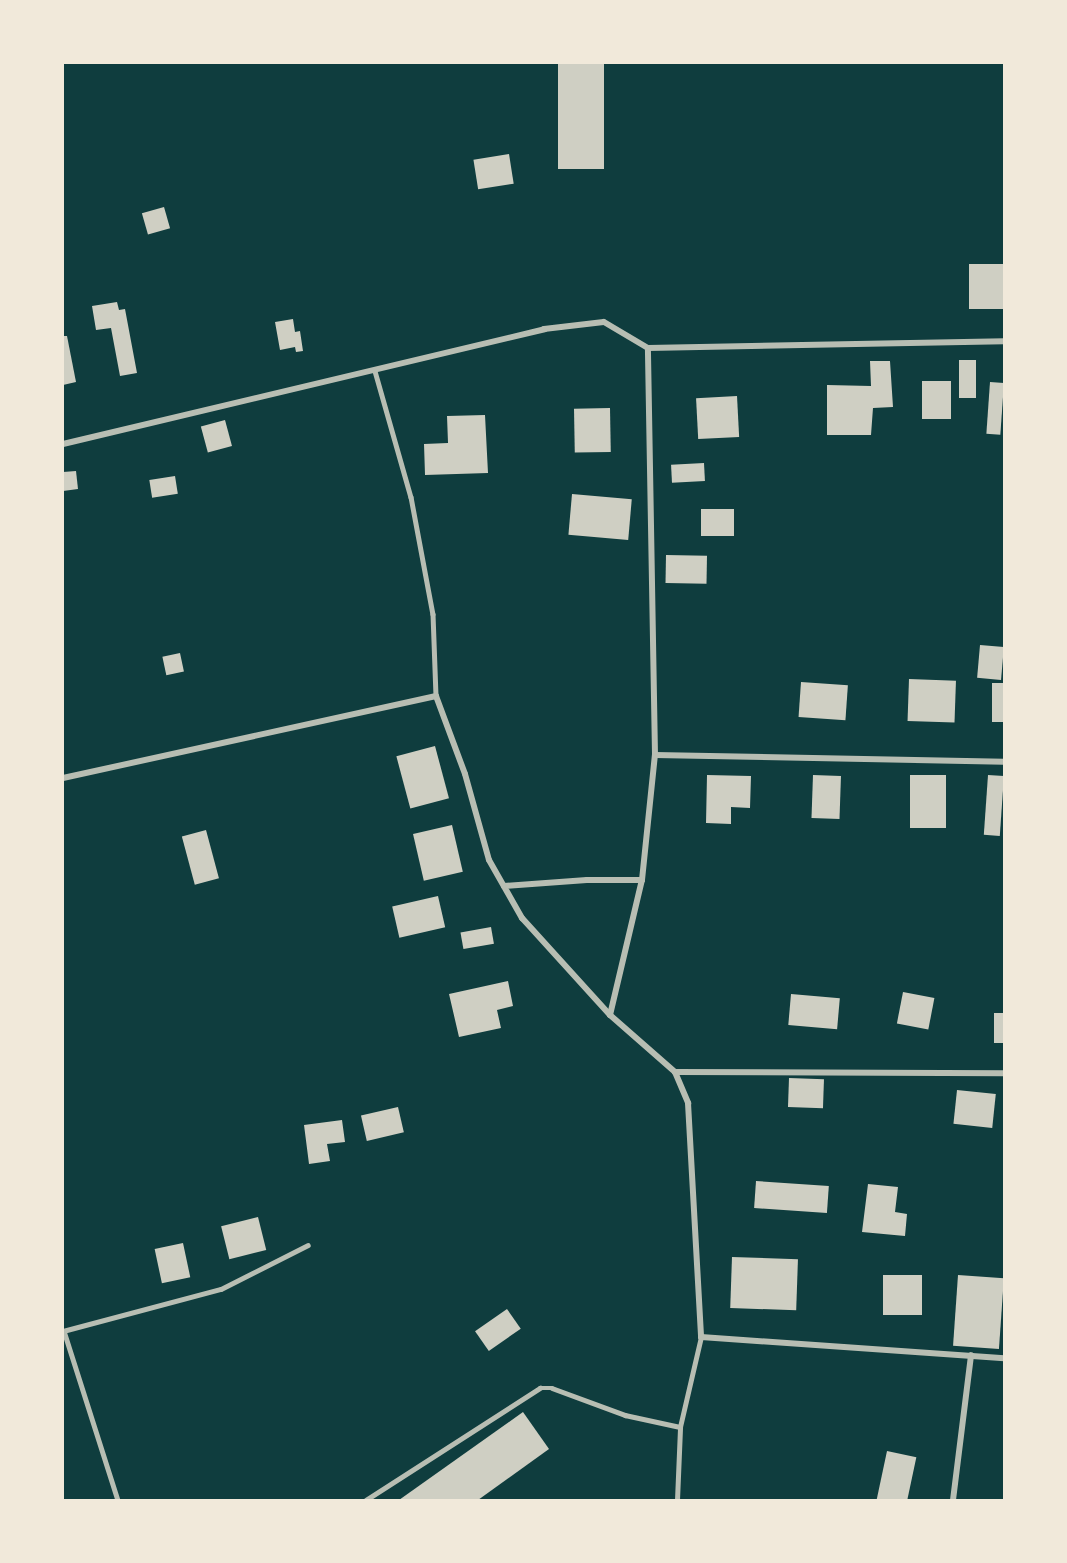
<!DOCTYPE html>
<style>
body{margin:0}
#map{position:relative;width:1067px;height:1563px;overflow:hidden;background:#0f3d3e;font-family:"Source Sans 3",sans-serif}
div>[style]{position:absolute}
.building>*{inset:0;background:#cfcfc3;transform-origin:0 0}
.service>*{height:4.5px;margin:-2.25px;padding:0 2.25px;transform-origin:2.25px;border-radius:2.25px;background:#b8beb3}
.minor>*{height:6px;margin:-3px;padding:0 3px;transform-origin:3px;border-radius:3px;background:#b8beb3}
span{translate:-50% -50%;white-space:nowrap;text-align:center;line-height:1.15;-webkit-text-stroke:6px #f1e9da;paint-order:stroke}
.frame{position:absolute;inset:0;border:64px solid #f1e9da;pointer-events:none}
</style>
<div id="map">
<div class="building">
<div style="left:558px;top:63px;width:46px;height:106px"></div>
<div style="left:509px;top:154px;width:30px;height:36px;rotate:81deg"></div>
<div style="left:164px;top:207px;width:22px;height:23px;rotate:74deg"></div>
<div style="left:1004px;top:264px;width:45px;height:35px;rotate:90deg"></div>
<div style="clip-path:polygon(117px 302px,119px 310px,125px 309px,137px 373px,120px 376px,111px 328px,96px 330px,92px 306px)"></div>
<div style="clip-path:polygon(293px 319px,295px 332px,300px 331px,303px 351px,296px 352px,295px 347px,280px 350px,275px 322px)"></div>
<div style="clip-path:polygon(63px 336px,67px 336px,76px 382px,63px 385px)"></div>
<div style="left:959px;top:360px;width:17px;height:38px"></div>
<div style="clip-path:polygon(870px 361px,890px 361px,893px 407px,873px 408px,871px 435px,827px 435px,827px 385px,871px 386px)"></div>
<div style="left:951px;top:381px;width:38px;height:29px;rotate:90deg"></div>
<div style="left:990px;top:382px;width:14px;height:52px;rotate:4deg"></div>
<div style="left:737px;top:396px;width:41px;height:41px;rotate:87deg"></div>
<div style="left:610px;top:408px;width:44px;height:36px;rotate:89deg"></div>
<div style="clip-path:polygon(485px 415px,488px 473px,425px 475px,424px 444px,448px 443px,447px 416px)"></div>
<div style="left:225px;top:420px;width:27px;height:25px;rotate:75deg"></div>
<div style="left:704px;top:463px;width:18px;height:33px;rotate:87deg"></div>
<div style="clip-path:polygon(76px 471px,78px 489px,63px 491px,63px 472px)"></div>
<div style="left:175px;top:476px;width:18px;height:26px;rotate:81deg"></div>
<div style="left:572px;top:494px;width:60px;height:41px;rotate:5deg"></div>
<div style="left:701px;top:509px;width:33px;height:27px"></div>
<div style="left:666px;top:555px;width:41px;height:28px;rotate:1deg"></div>
<div style="left:980px;top:645px;width:24px;height:33px;rotate:5deg"></div>
<div style="left:180px;top:653px;width:19px;height:18px;rotate:78deg"></div>
<div style="left:909px;top:679px;width:47px;height:42px;rotate:2deg"></div>
<div style="left:801px;top:682px;width:47px;height:35px;rotate:4deg"></div>
<div style="left:992px;top:683px;width:12px;height:39px"></div>
<div style="left:435px;top:746px;width:54px;height:40px;rotate:75deg"></div>
<div style="clip-path:polygon(707px 775px,751px 776px,750px 808px,731px 807px,731px 824px,706px 823px)"></div>
<div style="left:813px;top:775px;width:28px;height:43px;rotate:2deg"></div>
<div style="left:910px;top:775px;width:36px;height:53px"></div>
<div style="left:988px;top:775px;width:16px;height:60px;rotate:4deg"></div>
<div style="left:452px;top:825px;width:48px;height:40px;rotate:77deg"></div>
<div style="left:206px;top:830px;width:50px;height:25px;rotate:75deg"></div>
<div style="left:438px;top:896px;width:32px;height:47px;rotate:77deg"></div>
<div style="left:491px;top:927px;width:17px;height:31px;rotate:80deg"></div>
<div style="clip-path:polygon(508px 981px,513px 1006px,497px 1010px,501px 1028px,459px 1037px,449px 994px)"></div>
<div style="left:903px;top:992px;width:32px;height:32px;rotate:11deg"></div>
<div style="left:791px;top:994px;width:49px;height:31px;rotate:5deg"></div>
<div style="left:994px;top:1013px;width:10px;height:30px"></div>
<div style="left:789px;top:1078px;width:35px;height:29px;rotate:2deg"></div>
<div style="left:957px;top:1090px;width:39px;height:34px;rotate:6deg"></div>
<div style="left:398px;top:1107px;width:26px;height:38px;rotate:77deg"></div>
<div style="clip-path:polygon(342px 1120px,345px 1142px,327px 1144px,330px 1161px,309px 1164px,304px 1125px)"></div>
<div style="left:756px;top:1181px;width:73px;height:27px;rotate:4deg"></div>
<div style="clip-path:polygon(868px 1184px,898px 1187px,895px 1212px,907px 1214px,905px 1236px,862px 1232px)"></div>
<div style="left:258px;top:1217px;width:34px;height:38px;rotate:76deg"></div>
<div style="left:183px;top:1243px;width:35px;height:29px;rotate:78deg"></div>
<div style="left:732px;top:1257px;width:66px;height:51px;rotate:2deg"></div>
<div style="left:883px;top:1275px;width:39px;height:40px"></div>
<div style="left:958px;top:1275px;width:46px;height:71px;rotate:4deg"></div>
<div style="left:507px;top:1309px;width:24px;height:39px;rotate:55deg"></div>
<div style="clip-path:polygon(523px 1412px,549px 1449px,478px 1500px,399px 1500px)"></div>
<div style="left:887px;top:1451px;width:30px;height:50px;rotate:12deg"></div>
</div>
<div class="service">
<div style="left:375px;top:371px;width:131px;rotate:74.1deg"></div>
<div style="left:411px;top:497px;width:119px;rotate:79.4deg"></div>
<div style="left:433px;top:614px;width:82px;rotate:87.9deg"></div>
<div style="left:63px;top:1331px;width:163px;rotate:-14.9deg"></div>
<div style="left:221px;top:1289px;width:97px;rotate:-26.8deg"></div>
<div style="left:64px;top:1331px;width:177px;rotate:72.3deg"></div>
<div style="left:366px;top:1500px;width:207px;rotate:-32.8deg"></div>
<div style="left:540px;top:1388px;width:12px"></div>
<div style="left:552px;top:1388px;width:78px;rotate:20.3deg"></div>
<div style="left:625px;top:1415px;width:56px;rotate:12.3deg"></div>
<div style="left:680px;top:1427px;width:92px;rotate:-76.9deg"></div>
<div style="left:677px;top:1500px;width:73px;rotate:-87.6deg"></div>
</div>
<div class="minor">
<div style="left:63px;top:444px;width:495px;rotate:-13.4deg"></div>
<div style="left:544px;top:329px;width:60px;rotate:-6.7deg"></div>
<div style="left:604px;top:322px;width:51px;rotate:30.6deg"></div>
<div style="left:648px;top:348px;width:356px;rotate:-1.1deg"></div>
<div style="left:655px;top:755px;width:349px;rotate:1.1deg"></div>
<div style="left:63px;top:778px;width:382px;rotate:-12.4deg"></div>
<div style="left:436px;top:696px;width:83px;rotate:69.6deg"></div>
<div style="left:465px;top:774px;width:89px;rotate:74.4deg"></div>
<div style="left:489px;top:860px;width:67px;rotate:60.4deg"></div>
<div style="left:522px;top:918px;width:131px;rotate:47.8deg"></div>
<div style="left:610px;top:1015px;width:86px;rotate:41.2deg"></div>
<div style="left:675px;top:1072px;width:34px;rotate:67deg"></div>
<div style="left:688px;top:1103px;width:234px;rotate:86.8deg"></div>
<div style="left:701px;top:1337px;width:304px;rotate:4deg"></div>
<div style="left:504px;top:886px;width:83px;rotate:-4.1deg"></div>
<div style="left:587px;top:880px;width:55px"></div>
<div style="left:610px;top:1015px;width:139px;rotate:-76.7deg"></div>
<div style="left:642px;top:880px;width:126px;rotate:-84.1deg"></div>
<div style="left:655px;top:755px;width:407px;rotate:-91deg"></div>
<div style="left:675px;top:1072px;width:329px;rotate:0.2deg"></div>
<div style="left:953px;top:1500px;width:146px;rotate:-82.9deg"></div>
</div>
<div class="frame"></div>
</div>
